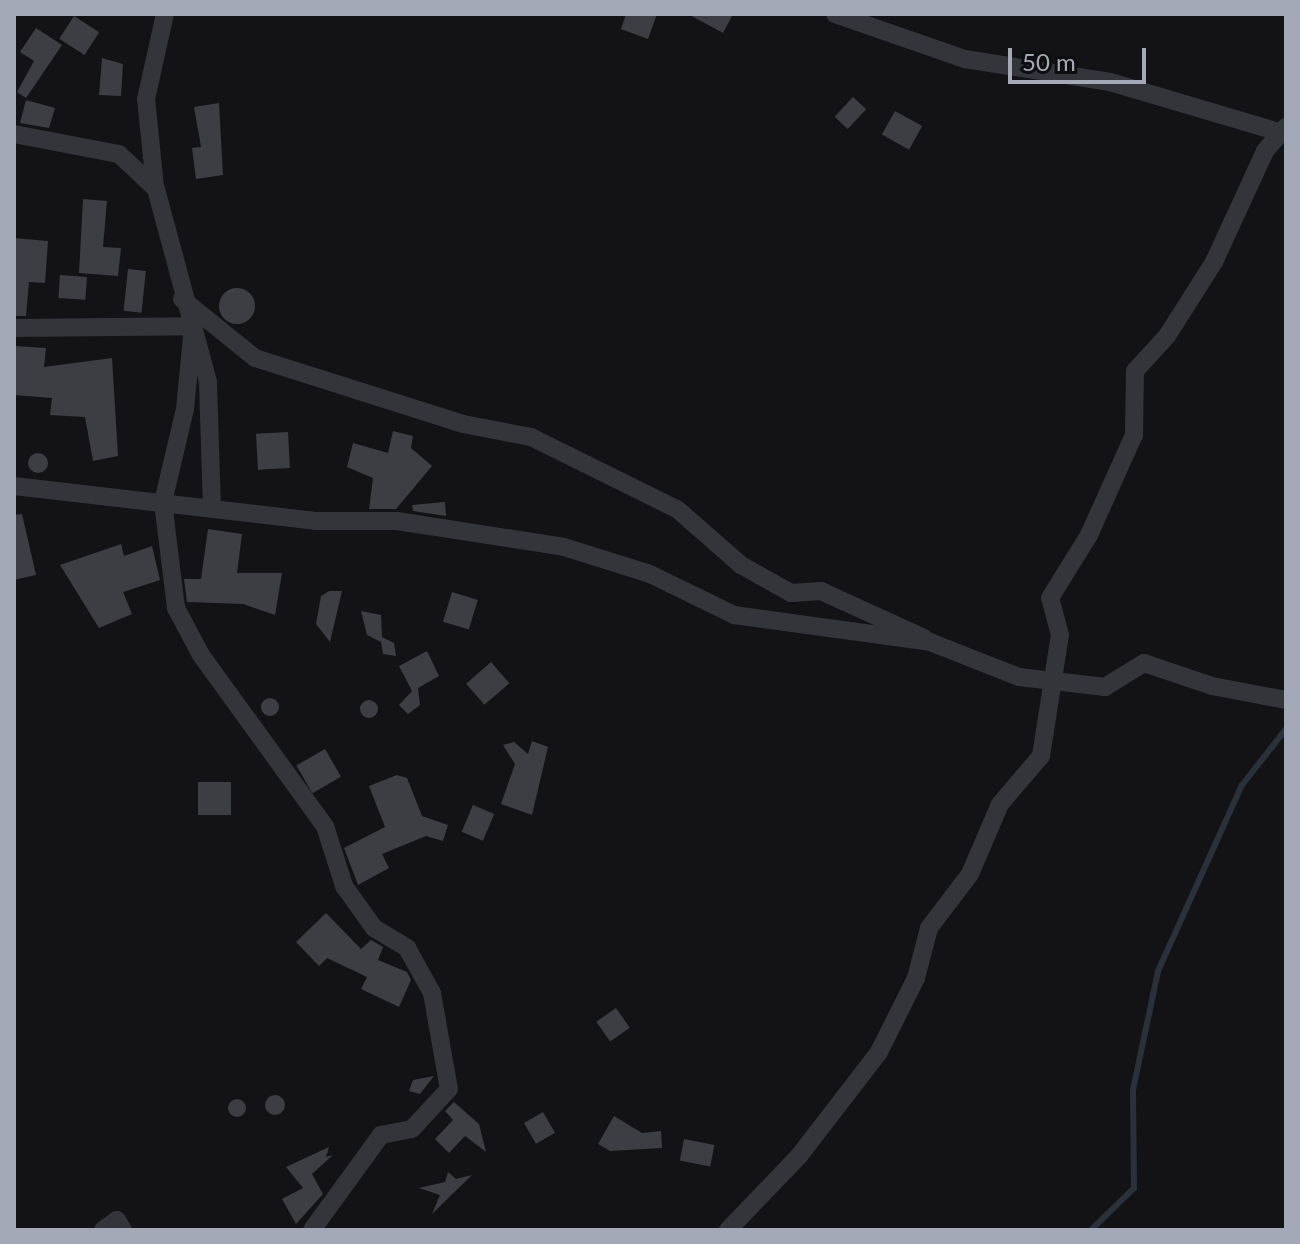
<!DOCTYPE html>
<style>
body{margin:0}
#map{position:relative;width:1300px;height:1244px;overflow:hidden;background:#131315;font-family:Lato,sans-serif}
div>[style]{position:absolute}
.stream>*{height:6px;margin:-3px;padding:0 3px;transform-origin:3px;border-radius:3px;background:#29323a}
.building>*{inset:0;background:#3d3e43;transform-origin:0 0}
.round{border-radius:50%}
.minor>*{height:18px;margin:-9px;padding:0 9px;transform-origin:9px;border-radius:9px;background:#34353b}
span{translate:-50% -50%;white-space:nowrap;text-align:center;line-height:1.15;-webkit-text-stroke:6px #0e0e10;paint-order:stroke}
.frame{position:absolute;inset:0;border:16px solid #a4a9b7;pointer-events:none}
.scale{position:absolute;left:1008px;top:48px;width:138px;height:36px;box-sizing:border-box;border:4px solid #a4a9b7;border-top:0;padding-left:10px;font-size:24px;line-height:28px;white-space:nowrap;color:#a4a9b7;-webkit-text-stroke:6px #0e0e10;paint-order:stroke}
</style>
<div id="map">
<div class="stream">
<div style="left:1091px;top:1230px;width:60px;rotate:-44.3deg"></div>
<div style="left:1134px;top:1188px;width:98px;rotate:-90.6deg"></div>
<div style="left:1133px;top:1090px;width:122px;rotate:-78.1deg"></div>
<div style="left:1158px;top:971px;width:204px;rotate:-65.7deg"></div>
<div style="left:1242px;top:785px;width:71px;rotate:-51.8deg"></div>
</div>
<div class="building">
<div style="clip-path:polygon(626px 14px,657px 14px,648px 39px,621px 29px)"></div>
<div style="clip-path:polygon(688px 14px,733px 14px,723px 33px)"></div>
<div style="left:74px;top:16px;width:30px;height:27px;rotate:33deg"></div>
<div style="clip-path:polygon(36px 28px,62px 45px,26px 98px,17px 92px,34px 61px,20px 52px)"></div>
<div style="clip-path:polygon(102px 58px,123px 64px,121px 96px,99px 95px)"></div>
<div style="left:853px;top:97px;width:18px;height:27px;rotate:43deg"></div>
<div style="clip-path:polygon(26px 100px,55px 108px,49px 128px,20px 123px)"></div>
<div style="clip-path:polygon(219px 103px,223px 175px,196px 179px,192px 148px,201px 147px,194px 107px)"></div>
<div style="left:895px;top:111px;width:31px;height:27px;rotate:29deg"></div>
<div style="clip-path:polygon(83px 199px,107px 201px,103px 247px,121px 248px,118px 276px,79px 273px)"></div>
<div style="clip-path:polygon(14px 238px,48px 241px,45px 283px,29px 282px,26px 316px,14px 316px)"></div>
<div style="left:128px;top:269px;width:18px;height:42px;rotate:6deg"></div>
<div style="left:60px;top:275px;width:27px;height:23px;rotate:4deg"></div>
<div class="round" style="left:219px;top:288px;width:36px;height:36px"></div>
<div style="clip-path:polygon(14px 346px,46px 348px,44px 367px,112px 358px,118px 456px,93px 461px,85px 417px,50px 415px,52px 398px,14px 395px)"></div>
<div style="clip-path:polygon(393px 431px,413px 436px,411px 448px,432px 466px,396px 509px,369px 509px,373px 478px,347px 467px,353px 443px,388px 453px)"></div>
<div style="left:288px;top:432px;width:36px;height:32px;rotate:87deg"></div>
<div class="round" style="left:28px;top:453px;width:20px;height:20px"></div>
<div style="clip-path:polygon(445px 502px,446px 516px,413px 511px,412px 505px)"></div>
<div style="clip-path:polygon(22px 514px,36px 575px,14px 580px,14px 515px)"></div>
<div style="clip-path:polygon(208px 529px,242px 534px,237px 573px,282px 573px,275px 615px,243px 604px,187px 602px,184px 579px,201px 579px)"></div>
<div style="clip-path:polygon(121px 544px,124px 556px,152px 546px,160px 580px,123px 592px,132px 614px,99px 628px,60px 565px)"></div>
<div style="clip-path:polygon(329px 591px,342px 591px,330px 642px,316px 624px,321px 596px)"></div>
<div style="left:452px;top:592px;width:27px;height:31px;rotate:17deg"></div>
<div style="clip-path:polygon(361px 611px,381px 615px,382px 637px,394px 643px,396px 656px,383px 654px,381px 642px,367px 635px)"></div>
<div style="clip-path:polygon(427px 651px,439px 676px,418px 688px,420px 705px,408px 714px,399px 705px,412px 691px,399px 666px)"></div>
<div style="left:491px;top:662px;width:28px;height:33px;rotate:49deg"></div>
<div class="round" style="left:261px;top:698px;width:18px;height:18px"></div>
<div class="round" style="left:360px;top:700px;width:18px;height:18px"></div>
<div style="clip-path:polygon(532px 741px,548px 747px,532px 815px,501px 804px,515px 764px,503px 745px,514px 742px,528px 754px)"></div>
<div style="left:325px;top:749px;width:32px;height:33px;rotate:60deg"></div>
<div style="clip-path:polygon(397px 775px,407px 778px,422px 816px,448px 825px,443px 841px,426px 836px,382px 854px,389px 868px,358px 885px,344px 848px,385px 827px,369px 786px)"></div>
<div style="left:198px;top:782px;width:33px;height:33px"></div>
<div style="left:473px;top:805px;width:23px;height:29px;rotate:23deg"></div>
<div style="clip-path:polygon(326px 913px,361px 949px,371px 940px,383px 947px,378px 960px,407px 972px,411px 980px,399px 1007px,361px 989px,367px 977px,327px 958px,319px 966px,296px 942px)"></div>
<div style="left:616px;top:1008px;width:24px;height:24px;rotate:55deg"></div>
<div style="clip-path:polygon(434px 1076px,420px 1094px,409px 1091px,413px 1080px)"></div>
<div class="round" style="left:265px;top:1095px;width:20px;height:20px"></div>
<div class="round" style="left:228px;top:1099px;width:18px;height:18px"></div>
<div style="clip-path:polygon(454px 1102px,479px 1124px,486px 1152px,465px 1136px,449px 1153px,435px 1139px,453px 1120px,445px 1111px)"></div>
<div style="left:543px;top:1112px;width:24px;height:22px;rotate:60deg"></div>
<div style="clip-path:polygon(614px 1116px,642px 1133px,661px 1131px,662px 1148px,610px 1151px,598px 1144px)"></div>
<div style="left:684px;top:1139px;width:31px;height:22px;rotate:11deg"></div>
<div style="clip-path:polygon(329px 1147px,326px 1157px,333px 1155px,312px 1174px,323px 1194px,296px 1224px,282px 1199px,303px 1188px,286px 1167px)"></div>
<div style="clip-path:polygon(448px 1172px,456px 1179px,472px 1175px,432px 1214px,440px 1195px,419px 1188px,445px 1182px)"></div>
</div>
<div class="minor">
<div style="left:835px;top:14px;width:138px;rotate:19.1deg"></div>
<div style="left:965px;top:59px;width:147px;rotate:9deg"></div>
<div style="left:1110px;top:82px;width:184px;rotate:16.5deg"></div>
<div style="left:14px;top:134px;width:107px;rotate:10.8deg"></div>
<div style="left:119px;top:154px;width:51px;rotate:43.4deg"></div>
<div style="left:156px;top:189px;width:142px;rotate:74.9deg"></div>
<div style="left:193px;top:326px;width:83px;rotate:95.5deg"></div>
<div style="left:185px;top:409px;width:96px;rotate:103.3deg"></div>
<div style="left:163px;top:502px;width:107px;rotate:83deg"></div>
<div style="left:176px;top:608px;width:53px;rotate:62deg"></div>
<div style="left:201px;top:655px;width:211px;rotate:54.1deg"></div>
<div style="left:325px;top:826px;width:63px;rotate:72.4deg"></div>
<div style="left:344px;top:886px;width:52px;rotate:54.5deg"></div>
<div style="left:374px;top:928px;width:39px;rotate:31deg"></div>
<div style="left:407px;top:948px;width:51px;rotate:60.9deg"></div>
<div style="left:432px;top:993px;width:97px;rotate:80deg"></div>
<div style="left:449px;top:1089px;width:54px;rotate:132.8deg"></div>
<div style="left:412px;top:1129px;width:32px;rotate:169deg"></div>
<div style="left:381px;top:1135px;width:117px;rotate:126deg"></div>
<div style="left:155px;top:187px;width:88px;rotate:-95.8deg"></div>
<div style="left:146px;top:99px;width:87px;rotate:-77.4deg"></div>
<div style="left:182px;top:299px;width:94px;rotate:38.9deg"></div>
<div style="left:255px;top:358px;width:218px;rotate:17.6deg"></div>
<div style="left:463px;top:424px;width:69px;rotate:10.8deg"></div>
<div style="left:531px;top:437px;width:163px;rotate:26.3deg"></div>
<div style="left:677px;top:509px;width:85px;rotate:41.2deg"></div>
<div style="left:741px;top:565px;width:57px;rotate:29.2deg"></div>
<div style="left:791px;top:593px;width:30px;rotate:-4deg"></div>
<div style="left:821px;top:591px;width:113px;rotate:24.5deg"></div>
<div style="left:14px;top:328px;width:179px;rotate:-0.6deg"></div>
<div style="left:193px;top:326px;width:58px;rotate:75deg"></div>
<div style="left:208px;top:382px;width:126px;rotate:88.2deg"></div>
<div style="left:14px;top:486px;width:303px;rotate:6.6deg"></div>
<div style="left:315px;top:521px;width:82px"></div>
<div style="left:397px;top:521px;width:169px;rotate:8.8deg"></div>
<div style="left:564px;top:547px;width:90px;rotate:17.4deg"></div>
<div style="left:650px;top:574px;width:93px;rotate:26deg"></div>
<div style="left:734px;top:615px;width:198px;rotate:7.8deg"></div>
<div style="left:930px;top:642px;width:96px;rotate:21.5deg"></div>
<div style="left:1019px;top:677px;width:87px;rotate:6.6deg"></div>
<div style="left:1105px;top:687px;width:46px;rotate:-31.6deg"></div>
<div style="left:1144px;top:663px;width:72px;rotate:18.7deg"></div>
<div style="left:1212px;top:686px;width:75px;rotate:10.7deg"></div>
<div style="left:103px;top:1230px;width:17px;rotate:-36deg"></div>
<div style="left:117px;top:1220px;width:12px;rotate:59deg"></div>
<div style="left:728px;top:1230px;width:103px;rotate:-46.2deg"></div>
<div style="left:799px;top:1156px;width:131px;rotate:-52.4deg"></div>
<div style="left:879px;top:1052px;width:83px;rotate:-63.4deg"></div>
<div style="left:916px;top:978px;width:52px;rotate:-75.4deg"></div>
<div style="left:929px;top:928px;width:68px;rotate:-52.8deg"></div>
<div style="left:970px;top:874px;width:76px;rotate:-66.8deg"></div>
<div style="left:1000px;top:804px;width:63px;rotate:-49.5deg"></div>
<div style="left:1041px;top:756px;width:122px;rotate:-81.1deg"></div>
<div style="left:1060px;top:635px;width:38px;rotate:-105deg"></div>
<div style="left:1050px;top:598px;width:74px;rotate:-58.2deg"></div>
<div style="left:1089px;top:535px;width:110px;rotate:-65.8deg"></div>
<div style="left:1134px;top:435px;width:64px;rotate:-89.1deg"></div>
<div style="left:1135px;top:371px;width:47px;rotate:-47.6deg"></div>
<div style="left:1167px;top:336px;width:88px;rotate:-57.6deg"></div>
<div style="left:1214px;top:262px;width:122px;rotate:-65.3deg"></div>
<div style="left:1265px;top:151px;width:32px;rotate:-49deg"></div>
</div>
<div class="frame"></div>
<div class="scale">50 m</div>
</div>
